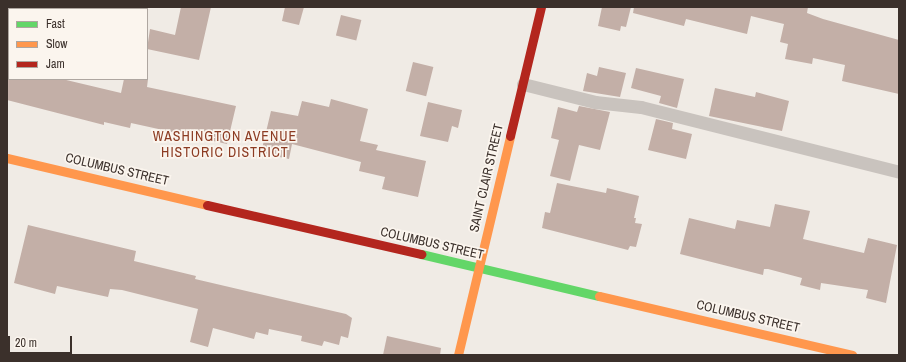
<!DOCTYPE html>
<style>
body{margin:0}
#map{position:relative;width:906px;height:362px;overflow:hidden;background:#f0ebe5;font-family:"Archivo Narrow",sans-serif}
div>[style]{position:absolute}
.building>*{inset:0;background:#c3afa7;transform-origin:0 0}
.lane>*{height:13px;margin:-6.5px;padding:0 6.5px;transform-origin:6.5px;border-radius:6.5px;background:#c9c3be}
.fast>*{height:9px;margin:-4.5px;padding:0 4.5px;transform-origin:4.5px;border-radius:4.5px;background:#63d668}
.slow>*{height:9px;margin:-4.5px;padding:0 4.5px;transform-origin:4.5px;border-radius:4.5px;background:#ff974d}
.jam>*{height:9px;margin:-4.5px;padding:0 4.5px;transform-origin:4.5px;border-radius:4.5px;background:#b3261e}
span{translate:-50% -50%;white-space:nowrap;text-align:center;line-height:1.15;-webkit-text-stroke:3.5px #fbf5ee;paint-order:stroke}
.street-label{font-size:13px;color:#3b302b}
.neighbourhood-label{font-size:14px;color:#8c3b22;letter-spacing:1px}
.frame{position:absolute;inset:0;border:8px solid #3b302b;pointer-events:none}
.legend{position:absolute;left:8px;top:8px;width:140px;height:72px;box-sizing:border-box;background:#fbf5ee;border:1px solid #aea6a0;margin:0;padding:5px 7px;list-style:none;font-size:12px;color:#3b302b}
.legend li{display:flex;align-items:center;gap:8px;height:20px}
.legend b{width:20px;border:1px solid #aea6a0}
.scale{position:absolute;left:8px;top:336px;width:64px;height:18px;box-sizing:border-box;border:2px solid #3b302b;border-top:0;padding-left:5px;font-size:12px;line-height:14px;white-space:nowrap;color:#3b302b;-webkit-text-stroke:3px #fbf5ee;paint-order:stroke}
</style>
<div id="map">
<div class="building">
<div style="clip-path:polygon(181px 7px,211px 7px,199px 60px,147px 49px,150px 29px,175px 35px)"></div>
<div style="clip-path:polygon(285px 7px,304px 7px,299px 25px,282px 21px)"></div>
<div style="clip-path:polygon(602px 7px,631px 7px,626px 27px,621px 26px,620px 31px,598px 26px)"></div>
<div style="clip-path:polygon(634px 7px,808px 7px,807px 13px,823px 19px,899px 40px,899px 94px,842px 81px,845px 65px,813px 58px,812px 64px,785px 59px,788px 44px,780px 42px,784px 24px,751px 16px,747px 34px,686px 19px,684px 26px,633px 13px)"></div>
<div style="left:341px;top:15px;width:21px;height:21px;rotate:14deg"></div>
<div style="left:413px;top:62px;width:21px;height:30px;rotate:14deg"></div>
<div style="clip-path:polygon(599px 67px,626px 73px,620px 97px,583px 91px,587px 73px,597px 76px)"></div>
<div style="clip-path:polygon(636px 68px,684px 79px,677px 108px,659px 103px,661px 96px,631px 88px)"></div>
<div style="clip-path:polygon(7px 79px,62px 79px,121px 93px,124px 79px,148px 79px,147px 87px,236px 106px,227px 144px,131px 123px,130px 128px,104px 122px,104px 125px,7px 100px)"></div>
<div style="clip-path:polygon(715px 88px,755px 97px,756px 92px,789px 101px,782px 131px,709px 116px)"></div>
<div style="clip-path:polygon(331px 99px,368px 109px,360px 141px,378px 145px,376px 150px,426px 161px,418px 197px,382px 189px,385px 177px,359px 171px,361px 162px,292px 144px,289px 159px,261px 153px,271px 111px,298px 116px,302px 101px,329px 107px)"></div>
<div style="clip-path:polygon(428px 102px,462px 110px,458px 128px,452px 126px,448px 142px,420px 136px)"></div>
<div style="clip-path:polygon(579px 106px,610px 112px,600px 150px,579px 145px,570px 181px,550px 176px,559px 140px,551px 138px,558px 107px,577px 112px)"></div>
<div style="clip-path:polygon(656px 119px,673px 123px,672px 129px,692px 134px,686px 159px,648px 150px)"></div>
<div style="clip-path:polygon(557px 183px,606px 193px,607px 188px,639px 196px,634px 218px,636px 218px,635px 223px,642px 224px,636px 247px,630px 246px,628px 250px,542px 228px,545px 212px,550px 213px)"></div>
<div style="clip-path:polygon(775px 204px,810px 211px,803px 239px,864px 253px,868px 238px,897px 245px,886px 303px,866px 298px,868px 290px,821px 283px,820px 290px,800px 285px,802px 278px,768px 269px,764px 269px,763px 275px,680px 254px,689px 218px,735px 229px,737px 220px,770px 227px)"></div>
<div style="clip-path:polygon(28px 225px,136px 251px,134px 261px,196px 276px,195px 279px,346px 314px,352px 318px,348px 338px,341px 336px,339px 345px,324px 341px,322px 346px,301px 341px,302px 336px,269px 329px,268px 335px,256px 332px,254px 339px,213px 328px,208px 347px,190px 342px,198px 309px,122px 290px,110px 289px,108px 297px,57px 286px,55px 294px,14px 283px)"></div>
<div style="clip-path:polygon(387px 336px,441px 348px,440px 355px,383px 355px)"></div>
</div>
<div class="lane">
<div style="left:523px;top:84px;width:74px;rotate:14deg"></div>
<div style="left:595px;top:102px;width:46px;rotate:6.2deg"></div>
<div style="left:641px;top:107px;width:266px;rotate:14.1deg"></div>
</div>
<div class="fast">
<div style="left:421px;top:254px;width:183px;rotate:13.3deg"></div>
</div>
<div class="slow">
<div style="left:7px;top:158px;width:205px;rotate:13.2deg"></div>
<div style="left:599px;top:296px;width:260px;rotate:13.1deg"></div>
<div style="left:458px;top:355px;width:225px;rotate:-76.6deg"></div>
</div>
<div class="jam">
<div style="left:510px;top:136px;width:133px;rotate:-76.5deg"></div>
<div style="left:207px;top:205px;width:220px;rotate:12.9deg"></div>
</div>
<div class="street-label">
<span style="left:117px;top:170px;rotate:13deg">COLUMBUS STREET</span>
<span style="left:487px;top:178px;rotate:-77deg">SAINT CLAIR STREET</span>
<span style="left:432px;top:244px;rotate:13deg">COLUMBUS STREET</span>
<span style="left:748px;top:317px;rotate:13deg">COLUMBUS STREET</span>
</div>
<div class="neighbourhood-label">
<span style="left:225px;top:144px">WASHINGTON AVENUE<br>HISTORIC DISTRICT</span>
</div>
<div class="frame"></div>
<ul class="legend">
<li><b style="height:5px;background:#63d668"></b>Fast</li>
<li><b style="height:5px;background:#ff974d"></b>Slow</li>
<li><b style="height:5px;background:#b3261e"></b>Jam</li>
</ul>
<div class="scale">20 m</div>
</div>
